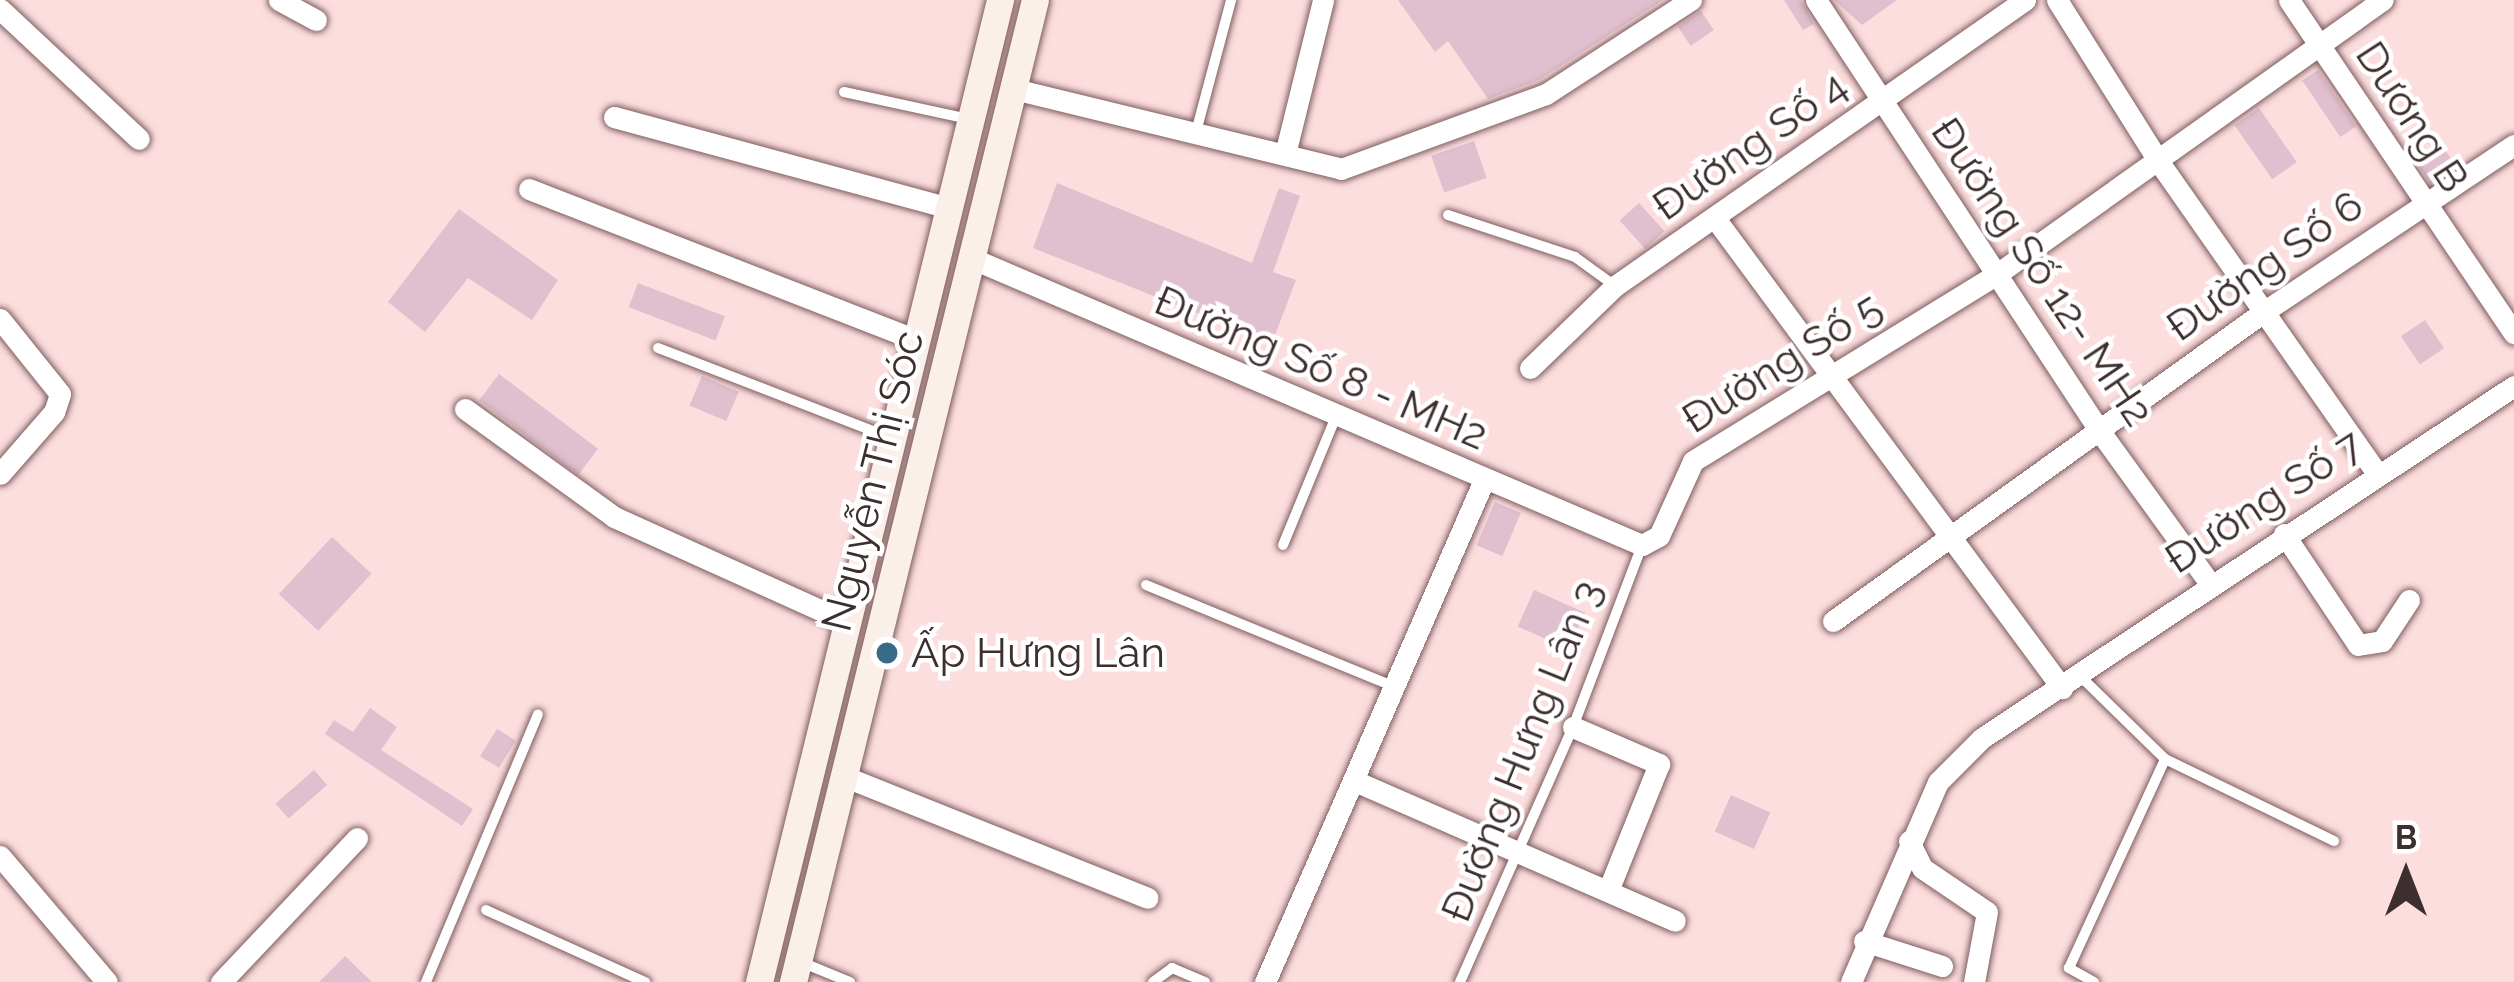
<!DOCTYPE html>
<meta charset="utf-8">
<style>
body{margin:0}
#map{position:relative;width:2514px;height:982px;overflow:hidden;background:#fddedf;font-family:Raleway,sans-serif}
div>[style]{position:absolute}
.building>*{inset:0;background:#e0bfce;transform-origin:0 0}
.roads{filter:drop-shadow(0 0 3px #7e5d5e) drop-shadow(0 0 3px #7e5d5e)}
.service>*{height:10px;margin:-5px;padding:0 5px;transform-origin:5px;border-radius:5px;background:#fff}
.minor>*{height:21px;margin:-10.5px;padding:0 10.5px;transform-origin:10.5px;border-radius:10.5px;background:#fff}
.secondary>*{height:27px;margin:-13.5px;padding:0 13.5px;transform-origin:13.5px;border-radius:13.5px;background:#fbefe9}
.dots>*{width:33px;height:33px;translate:-50% -50%;box-sizing:border-box;border:6px solid #fff;border-radius:50%}
span{translate:-50% -50%;white-space:nowrap;text-align:center;line-height:1.15;-webkit-text-stroke:9px #fff;paint-order:stroke}
.street-label{font-size:42px;color:#3d2e2f}
.poi-label{font-size:42px;color:#3d2e2f}
.left{translate:0 -50%;text-align:left}
.north{position:absolute;left:2346px;top:814px;width:120px;height:120px;-webkit-text-stroke:9px #fff;paint-order:stroke;rotate:0deg;font-size:33px;font-weight:700;line-height:48px;text-align:center;color:#3d2e2f}
.north::after{content:'';display:block;margin:auto;width:42px;height:54px;background:#3d2e2f;clip-path:polygon(50% 0,100% 100%,50% 72%,0 100%)}
</style>
<div id="map">
<div class="building">
<div style="clip-path:polygon(1398px 0,1663px 0,1539px 80px,1488px 99px,1448px 41px,1435px 52px)"></div>
<div style="clip-path:polygon(1784px 0,1801px 0,1814px 24px,1803px 30px)"></div>
<div style="clip-path:polygon(1834px 0,1897px 0,1862px 25px)"></div>
<div style="left:1701px;top:11px;width:23px;height:28px;rotate:56deg"></div>
<div style="left:2318px;top:70px;width:68px;height:19px;rotate:56deg"></div>
<div style="left:2259px;top:108px;width:66px;height:30px;rotate:55deg"></div>
<div style="left:1474px;top:141px;width:39px;height:45px;rotate:71deg"></div>
<div style="left:2443px;top:147px;width:23px;height:31px;rotate:56deg"></div>
<div style="clip-path:polygon(1057px 183px,1252px 263px,1279px 188px,1300px 196px,1273px 272px,1296px 280px,1272px 343px,1033px 248px)"></div>
<div style="left:1639px;top:203px;width:38px;height:26px;rotate:48deg"></div>
<div style="clip-path:polygon(459px 209px,558px 280px,532px 320px,468px 278px,425px 332px,388px 302px)"></div>
<div style="left:638px;top:283px;width:93px;height:26px;rotate:21deg"></div>
<div style="left:2425px;top:320px;width:34px;height:29px;rotate:56deg"></div>
<div style="left:499px;top:374px;width:124px;height:33px;rotate:37deg"></div>
<div style="left:702px;top:376px;width:40px;height:32px;rotate:23deg"></div>
<div style="left:1495px;top:502px;width:28px;height:47px;rotate:23deg"></div>
<div style="left:332px;top:537px;width:54px;height:78px;rotate:43deg"></div>
<div style="left:1534px;top:590px;width:56px;height:40px;rotate:24deg"></div>
<div style="clip-path:polygon(370px 708px,397px 727px,381px 750px,473px 809px,462px 826px,325px 734px,334px 720px,353px 732px)"></div>
<div style="left:497px;top:729px;width:22px;height:32px;rotate:32deg"></div>
<div style="left:314px;top:770px;width:20px;height:51px;rotate:49deg"></div>
<div style="left:1731px;top:795px;width:43px;height:40px;rotate:24deg"></div>
<div style="clip-path:polygon(345px 956px,372px 982px,319px 982px)"></div>
</div>
<div class="roads">
<div class="service">
<div style="left:844px;top:92px;width:128px;rotate:12.2deg"></div>
<div style="left:1196px;top:132px;width:137px;rotate:-75.1deg"></div>
<div style="left:1448px;top:215px;width:134px;rotate:18.3deg"></div>
<div style="left:1575px;top:257px;width:49px;rotate:35.9deg"></div>
<div style="left:658px;top:348px;width:248px;rotate:21.1deg"></div>
<div style="left:1283px;top:545px;width:136px;rotate:-67.6deg"></div>
<div style="left:1146px;top:585px;width:269px;rotate:22.3deg"></div>
<div style="left:2080px;top:676px;width:119px;rotate:44.3deg"></div>
<div style="left:2165px;top:759px;width:188px;rotate:25.9deg"></div>
<div style="left:486px;top:910px;width:175px;rotate:24.4deg"></div>
<div style="left:801px;top:962px;width:53px;rotate:22.2deg"></div>
<div style="left:426px;top:982px;width:290px;rotate:-67.3deg"></div>
<div style="left:1153px;top:982px;width:24px;rotate:-36deg"></div>
<div style="left:1172px;top:968px;width:36px;rotate:23deg"></div>
<div style="left:1460px;top:982px;width:279px;rotate:-66.1deg"></div>
<div style="left:1573px;top:727px;width:195px;rotate:-69.2deg"></div>
<div style="left:2094px;top:982px;width:29px;rotate:-151deg"></div>
<div style="left:2069px;top:968px;width:230px;rotate:-65.3deg"></div>
</div>
<div class="minor">
<div style="left:279px;top:0;width:42px;rotate:28.4deg"></div>
<div style="left:1816px;top:0;width:518px;rotate:56.65deg"></div>
<div style="left:2101px;top:433px;width:184px;rotate:54.1deg"></div>
<div style="left:2057px;top:0;width:191px;rotate:57.8deg"></div>
<div style="left:2159px;top:162px;width:380px;rotate:55deg"></div>
<div style="left:2289px;top:0;width:402px;rotate:56deg"></div>
<div style="left:0;top:9px;width:190px;rotate:43.1deg"></div>
<div style="left:1014px;top:89px;width:337px;rotate:13.7deg"></div>
<div style="left:1341px;top:169px;width:218px;rotate:-20.1deg"></div>
<div style="left:1546px;top:94px;width:173px;rotate:-33deg"></div>
<div style="left:614px;top:117px;width:346px;rotate:15.2deg"></div>
<div style="left:1285px;top:154px;width:159px;rotate:-76.1deg"></div>
<div style="left:529px;top:189px;width:413px;rotate:21.3deg"></div>
<div style="left:1717px;top:221px;width:581px;rotate:53.54deg"></div>
<div style="left:971px;top:258px;width:730px;rotate:23.16deg"></div>
<div style="left:1642px;top:545px;width:19px;rotate:-28deg"></div>
<div style="left:1659px;top:536px;width:82px;rotate:-65.6deg"></div>
<div style="left:1693px;top:461px;width:357px;rotate:-31.6deg"></div>
<div style="left:1997px;top:274px;width:473px;rotate:-35.4deg"></div>
<div style="left:0;top:319px;width:96px;rotate:51.3deg"></div>
<div style="left:60px;top:394px;width:19px;rotate:108deg"></div>
<div style="left:54px;top:412px;width:82px;rotate:131.1deg"></div>
<div style="left:1530px;top:368px;width:118px;rotate:-44deg"></div>
<div style="left:1615px;top:286px;width:500px;rotate:-34.9deg"></div>
<div style="left:465px;top:409px;width:184px;rotate:35.9deg"></div>
<div style="left:614px;top:517px;width:252px;rotate:24.3deg"></div>
<div style="left:2284px;top:534px;width:133px;rotate:56.3deg"></div>
<div style="left:2358px;top:645px;width:24px;rotate:-9deg"></div>
<div style="left:2382px;top:641px;width:49px;rotate:-56.6deg"></div>
<div style="left:1833px;top:621px;width:528px;rotate:-35.68deg"></div>
<div style="left:2262px;top:313px;width:303px;rotate:-33.7deg"></div>
<div style="left:1573px;top:727px;width:94px;rotate:23.3deg"></div>
<div style="left:1659px;top:764px;width:137px;rotate:111.9deg"></div>
<div style="left:843px;top:776px;width:328px;rotate:21.8deg"></div>
<div style="left:1355px;top:781px;width:349px;rotate:23.6deg"></div>
<div style="left:1909px;top:841px;width:30px;rotate:64deg"></div>
<div style="left:1922px;top:868px;width:78px;rotate:34.1deg"></div>
<div style="left:1987px;top:912px;width:71px;rotate:100.5deg"></div>
<div style="left:0;top:856px;width:165px;rotate:49.7deg"></div>
<div style="left:1864px;top:941px;width:82px;rotate:17.8deg"></div>
<div style="left:221px;top:982px;width:198px;rotate:-46.6deg"></div>
<div style="left:1265px;top:982px;width:548px;rotate:-66.43deg"></div>
<div style="left:1851px;top:982px;width:218px;rotate:-66.5deg"></div>
<div style="left:1938px;top:782px;width:62px;rotate:-45deg"></div>
<div style="left:1982px;top:738px;width:638px;rotate:-33.49deg"></div>
</div>
<div class="secondary">
<div style="left:759px;top:982px;width:1011px;rotate:-76.21deg"></div>
<div style="left:793px;top:982px;width:1011px;rotate:-76.16deg"></div>
</div>
</div>
<div class="dots">
<div style="left:887px;top:653px;background:#376b88"></div>
</div>
<div class="street-label">
<span style="left:2412px;top:117px;rotate:57deg">Dương B</span>
<span style="left:1750px;top:146px;rotate:-35deg">Đường Số 4</span>
<span style="left:2265px;top:266px;rotate:-35deg">Đường Số 6</span>
<span style="left:2042px;top:272px;rotate:56deg">Đường Số 12- MH2</span>
<span style="left:1782px;top:363px;rotate:-32deg">Đường Số 5</span>
<span style="left:1321px;top:368px;rotate:23deg">Đường Số 8 - MH2</span>
<span style="left:873px;top:481px;rotate:-76deg">Nguyễn Thị Sóc</span>
<span style="left:2264px;top:502px;rotate:-33deg">Đường Số 7</span>
<span style="left:1522px;top:751px;rotate:-68deg">Đường Hưng Lân 3</span>
</div>
<div class="poi-label">
<span class="left" style="left:911px;top:653px">Ấp Hưng Lân</span>
</div>
<div class="north">B</div>
</div>
